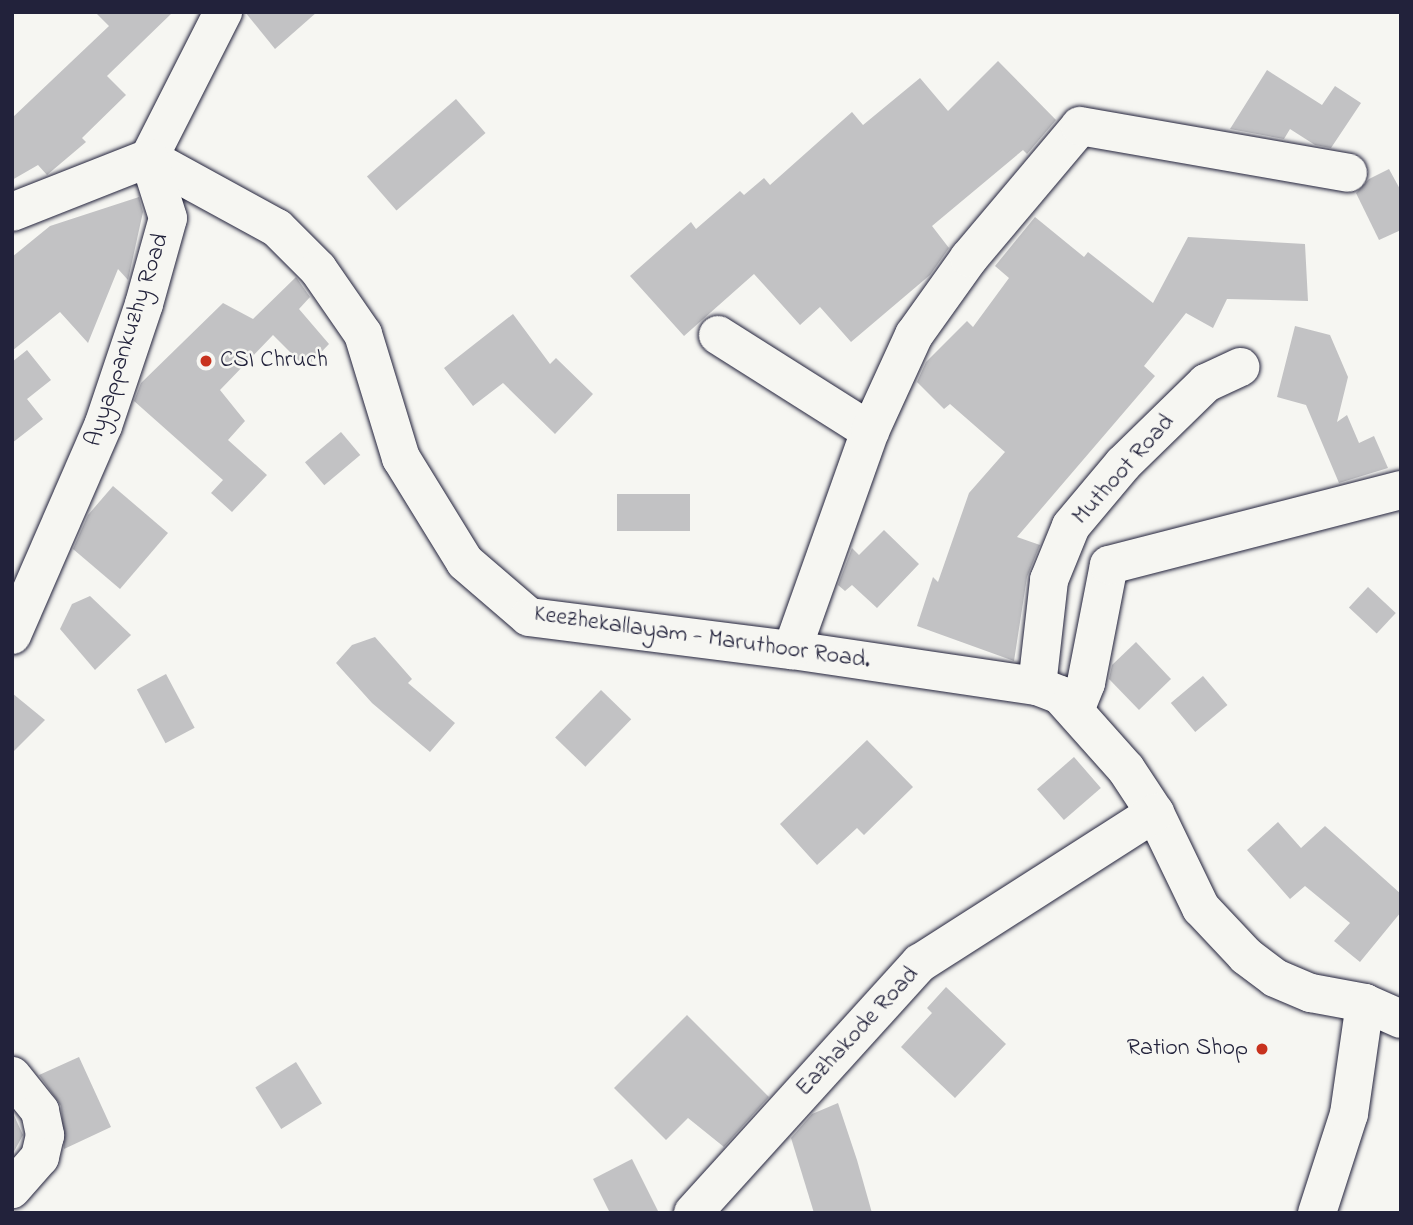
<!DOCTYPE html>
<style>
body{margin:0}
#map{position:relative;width:1413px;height:1225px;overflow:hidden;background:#f6f6f2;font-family:"Indie Flower",sans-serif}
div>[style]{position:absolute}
.building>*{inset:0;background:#c2c2c4;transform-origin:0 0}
.roads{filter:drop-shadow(0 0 2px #22223b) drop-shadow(0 0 2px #22223b)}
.minor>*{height:38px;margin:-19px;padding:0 19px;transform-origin:19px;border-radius:19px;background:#f6f6f2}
.dots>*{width:19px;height:19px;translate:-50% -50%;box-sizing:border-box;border:4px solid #f6f6f2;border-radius:50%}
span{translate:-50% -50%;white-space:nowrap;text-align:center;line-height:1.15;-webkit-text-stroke:5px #f6f6f2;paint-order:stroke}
.street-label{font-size:24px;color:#22223b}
.poi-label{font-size:24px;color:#22223b}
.left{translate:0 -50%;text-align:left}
.right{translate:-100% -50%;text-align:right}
.frame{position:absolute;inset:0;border:14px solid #22223b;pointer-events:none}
</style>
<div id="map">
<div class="building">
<div style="clip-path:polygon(95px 12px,173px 12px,107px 76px,126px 95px,82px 138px,86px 142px,47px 175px,38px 165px,12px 180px,12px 118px,109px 26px)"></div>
<div style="clip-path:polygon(245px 12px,317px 12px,275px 49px)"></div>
<div style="clip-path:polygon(998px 61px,1056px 120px,1027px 154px,1023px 150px,932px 226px,949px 248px,930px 275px,851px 342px,820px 307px,800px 325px,754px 274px,684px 336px,630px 276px,691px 222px,696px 229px,740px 191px,744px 195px,764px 178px,770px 185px,852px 112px,863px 125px,920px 78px,948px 111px)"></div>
<div style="clip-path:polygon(1267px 70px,1322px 105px,1335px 86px,1361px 103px,1331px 148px,1315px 145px,1290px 129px,1284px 139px,1230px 129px)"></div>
<div style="left:456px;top:99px;width:45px;height:118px;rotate:49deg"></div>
<div style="clip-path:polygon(1389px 169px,1401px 191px,1401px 230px,1379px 240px,1356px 193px,1369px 179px)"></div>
<div style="clip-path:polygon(139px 197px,143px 212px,128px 280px,118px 269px,88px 343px,60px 312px,12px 351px,12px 257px,50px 226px)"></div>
<div style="clip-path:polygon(1035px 217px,1084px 257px,1088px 252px,1153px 303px,1188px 237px,1305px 244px,1308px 301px,1227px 299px,1213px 328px,1186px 313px,1144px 366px,1155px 376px,1017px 537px,1040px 545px,1027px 577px,1014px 661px,917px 626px,933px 577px,938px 582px,969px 493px,1005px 452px,950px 404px,944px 409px,917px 382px,926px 362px,967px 321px,973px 327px,1009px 278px,995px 266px)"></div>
<div style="clip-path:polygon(296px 277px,310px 297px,299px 309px,329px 344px,306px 368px,273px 335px,220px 390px,245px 421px,228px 440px,267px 475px,232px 512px,211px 493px,223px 480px,134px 401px,141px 383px,223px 303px,253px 319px)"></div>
<div style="clip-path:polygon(513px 314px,550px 364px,556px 358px,593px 394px,555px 434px,503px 383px,473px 406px,444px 368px)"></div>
<div style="clip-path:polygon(1295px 326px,1330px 335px,1348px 377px,1337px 422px,1347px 415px,1359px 443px,1374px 436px,1388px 468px,1339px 483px,1306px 405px,1277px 397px)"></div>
<div style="clip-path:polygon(27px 350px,51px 380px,27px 399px,43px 419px,12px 443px,12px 362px)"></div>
<div style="left:341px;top:432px;width:30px;height:47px;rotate:50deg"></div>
<div style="clip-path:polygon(113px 486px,168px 533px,120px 589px,73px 549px,88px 515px)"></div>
<div style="left:617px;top:494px;width:73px;height:37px"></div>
<div style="clip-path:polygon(884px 530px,919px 564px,877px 608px,852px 585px,845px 591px,838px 585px,852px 548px,859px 555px)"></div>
<div style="left:1368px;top:587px;width:38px;height:28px;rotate:43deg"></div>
<div style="clip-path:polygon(90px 596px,131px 635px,95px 670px,60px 629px,72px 604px)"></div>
<div style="clip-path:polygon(375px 637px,412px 679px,408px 683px,455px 723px,430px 752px,372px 703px,336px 663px,352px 645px)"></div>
<div style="clip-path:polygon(1136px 642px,1171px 679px,1139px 710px,1109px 679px,1112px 665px)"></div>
<div style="left:166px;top:674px;width:61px;height:33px;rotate:62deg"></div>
<div style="left:1203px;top:676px;width:38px;height:42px;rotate:50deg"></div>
<div style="left:601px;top:690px;width:42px;height:66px;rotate:44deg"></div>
<div style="clip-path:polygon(12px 693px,45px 720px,12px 753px)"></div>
<div style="clip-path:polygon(867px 740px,913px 787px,864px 835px,857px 828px,817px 865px,780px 824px)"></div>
<div style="left:1074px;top:757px;width:41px;height:49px;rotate:49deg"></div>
<div style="clip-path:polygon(1278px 822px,1301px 848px,1325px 826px,1401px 894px,1401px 912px,1360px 962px,1334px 941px,1350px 923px,1305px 886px,1290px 899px,1247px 850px)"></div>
<div style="clip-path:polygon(946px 987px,1006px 1044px,955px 1098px,901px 1047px,932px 1013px,927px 1008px)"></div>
<div style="clip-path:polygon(687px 1015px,769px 1097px,724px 1147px,688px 1118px,666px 1140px,614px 1088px)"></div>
<div style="clip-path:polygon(79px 1057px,111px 1127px,64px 1149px,61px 1106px,39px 1075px)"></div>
<div style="left:296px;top:1062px;width:49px;height:48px;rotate:58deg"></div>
<div style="clip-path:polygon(838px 1103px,857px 1160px,872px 1213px,814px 1213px,791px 1138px,812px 1114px)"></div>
<div style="clip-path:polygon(12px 1111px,23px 1135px,12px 1155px)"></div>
<div style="clip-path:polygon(632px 1159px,659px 1213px,610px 1213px,593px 1179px)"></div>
</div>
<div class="roads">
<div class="minor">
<div style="left:149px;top:158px;width:146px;rotate:28.7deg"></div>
<div style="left:277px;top:228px;width:58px;rotate:45deg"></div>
<div style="left:318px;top:269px;width:79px;rotate:55.3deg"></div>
<div style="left:363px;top:334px;width:130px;rotate:73deg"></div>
<div style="left:401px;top:458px;width:122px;rotate:58.4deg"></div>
<div style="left:465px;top:562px;width:84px;rotate:40.7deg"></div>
<div style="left:529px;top:617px;width:265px;rotate:7.2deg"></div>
<div style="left:792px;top:650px;width:248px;rotate:8.4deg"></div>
<div style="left:1037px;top:686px;width:25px;rotate:21deg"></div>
<div style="left:1060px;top:695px;width:99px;rotate:48.3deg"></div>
<div style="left:1126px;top:769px;width:53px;rotate:56.6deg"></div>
<div style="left:1155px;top:813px;width:106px;rotate:64.2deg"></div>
<div style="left:1201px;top:908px;width:66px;rotate:46.8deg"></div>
<div style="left:1246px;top:956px;width:36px;rotate:37deg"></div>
<div style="left:1275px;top:978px;width:39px;rotate:23deg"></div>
<div style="left:1311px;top:993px;width:55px;rotate:10.5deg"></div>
<div style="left:1365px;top:1003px;width:39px;rotate:24deg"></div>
<div style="left:149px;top:158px;width:164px;rotate:-63.1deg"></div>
<div style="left:12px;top:212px;width:147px;rotate:-21.5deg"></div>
<div style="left:718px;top:335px;width:180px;rotate:32.3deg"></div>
<div style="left:12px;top:635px;width:228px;rotate:-66.5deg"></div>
<div style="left:103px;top:426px;width:129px;rotate:-71.4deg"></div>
<div style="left:144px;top:304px;width:89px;rotate:-74.4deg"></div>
<div style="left:168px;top:218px;width:63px;rotate:-107.6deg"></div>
<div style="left:792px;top:650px;width:232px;rotate:-70.4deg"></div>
<div style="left:870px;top:431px;width:106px;rotate:-65.4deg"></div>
<div style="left:914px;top:335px;width:95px;rotate:-54.5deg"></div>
<div style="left:969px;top:258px;width:172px;rotate:-49.9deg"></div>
<div style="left:1080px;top:126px;width:272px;rotate:9.9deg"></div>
<div style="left:1037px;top:686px;width:107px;rotate:-83.5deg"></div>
<div style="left:1049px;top:580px;width:58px;rotate:-67.8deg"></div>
<div style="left:1071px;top:526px;width:81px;rotate:-50deg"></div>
<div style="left:1123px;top:464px;width:116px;rotate:-44.3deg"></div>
<div style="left:1206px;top:383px;width:38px;rotate:-25deg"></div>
<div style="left:1076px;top:708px;width:27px;rotate:-68deg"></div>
<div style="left:1086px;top:683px;width:120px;rotate:-79deg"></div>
<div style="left:1109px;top:565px;width:301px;rotate:-14.4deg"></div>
<div style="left:12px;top:1076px;width:45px;rotate:51.3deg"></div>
<div style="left:40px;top:1111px;width:25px;rotate:78deg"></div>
<div style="left:45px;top:1135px;width:23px;rotate:103deg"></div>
<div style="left:40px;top:1157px;width:43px;rotate:131.2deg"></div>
<div style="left:693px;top:1213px;width:338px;rotate:-47.8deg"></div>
<div style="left:920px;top:963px;width:279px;rotate:-32.6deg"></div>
<div style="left:1317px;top:1213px;width:104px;rotate:-72.1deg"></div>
<div style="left:1349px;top:1114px;width:112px;rotate:-81.8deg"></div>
</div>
</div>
<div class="dots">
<div style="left:206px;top:361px;background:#c8321e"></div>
<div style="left:1262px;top:1049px;background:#c8321e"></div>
</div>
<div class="street-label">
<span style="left:128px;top:340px;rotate:-72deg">Ayyappankuzhy Road</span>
<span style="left:1124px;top:470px;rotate:-48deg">Muthoot Road</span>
<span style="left:702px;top:638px;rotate:8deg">Keezhekallayam - Maruthoor Road.</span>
<span style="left:858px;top:1032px;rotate:-47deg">Eazhakode Road</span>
</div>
<div class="poi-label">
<span class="left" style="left:220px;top:361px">CSI Chruch</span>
<span class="right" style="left:1248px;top:1049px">Ration Shop</span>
</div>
<div class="frame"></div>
</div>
